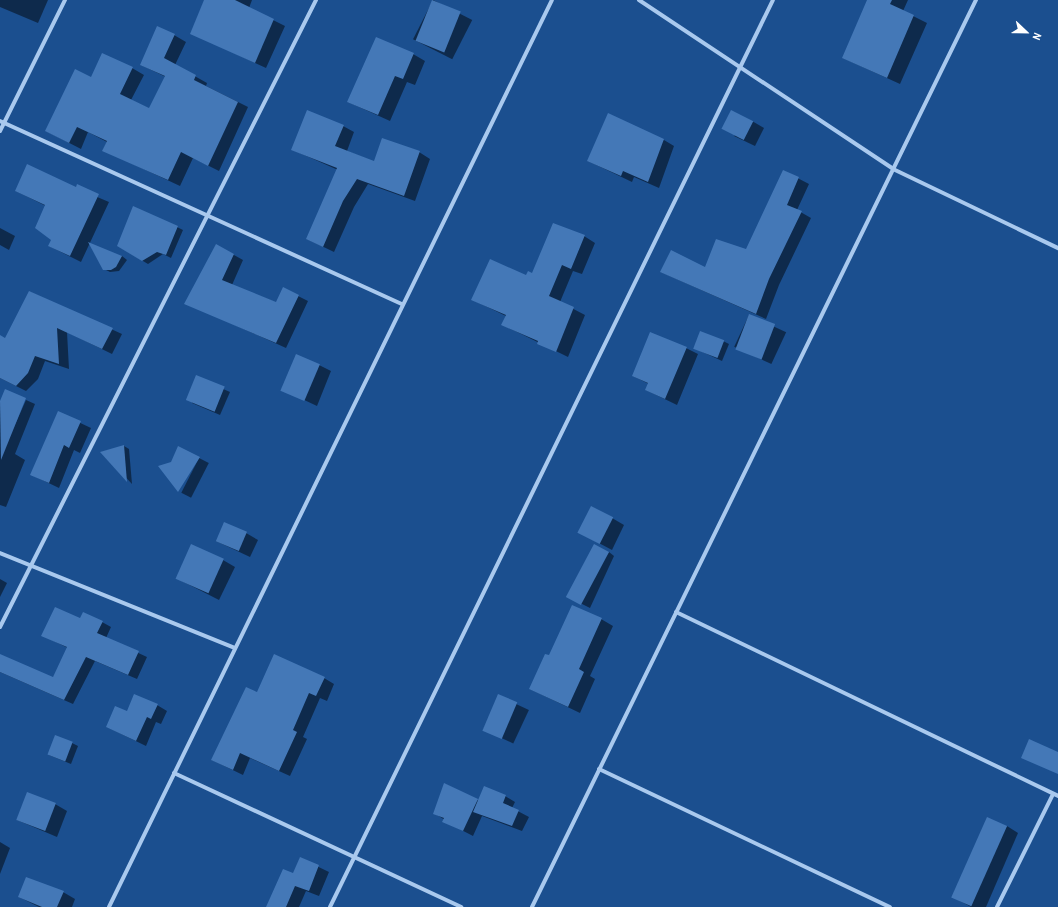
<!DOCTYPE html>
<style>
body{margin:0}
#map{position:relative;width:1058px;height:907px;overflow:hidden;background:#1b4f8f;font-family:"Archivo Narrow",sans-serif}
div>[style]{position:absolute}
.shadow>*{inset:0;background:#0007;transform-origin:0 0}
.building>*{inset:0;background:#4478b7;transform-origin:0 0}
.street>*{height:4px;margin:-2px;padding:0 2px;transform-origin:2px;border-radius:2px;background:#a9c9ee}
span{translate:-50% -50%;white-space:nowrap;text-align:center;line-height:1.15;-webkit-text-stroke:3.5px #1b4f8f;paint-order:stroke}
.north{position:absolute;left:1006px;top:12px;width:40px;height:40px;-webkit-text-stroke:3px #1b4f8f;paint-order:stroke;rotate:112deg;font-size:11px;font-weight:700;line-height:16px;text-align:center;color:#fff}
.north::after{content:'';display:block;margin:auto;width:14px;height:18px;background:#fff;clip-path:polygon(50% 0,100% 100%,50% 72%,0 100%)}
</style>
<div id="map">
<div class="shadow">
<div style="clip-path:polygon(0 0,48px 0,38px 23px,0 7px)"></div>
<div style="clip-path:polygon(206px 0,252px 0,249px 8px,285px 26px,266px 68px,191px 33px)"></div>
<div style="left:433px;top:0;width:44px;height:44px;rotate:27deg"></div>
<div style="clip-path:polygon(868px 0,908px 0,903px 11px,927px 23px,900px 84px,843px 58px)"></div>
<div style="clip-path:polygon(174px 35px,186px 42px,175px 65px,207px 83px,206px 86px,248px 107px,219px 171px,193px 158px,180px 186px,103px 150px,107px 142px,88px 132px,81px 149px,46px 131px,92px 78px,132px 68px,144px 75px,131px 100px,150px 109px,166px 77px,141px 65px)"></div>
<div style="clip-path:polygon(413px 54px,425px 61px,415px 85px,407px 82px,390px 121px,348px 102px)"></div>
<div style="clip-path:polygon(752px 121px,764px 128px,755px 146px,734px 136px)"></div>
<div style="clip-path:polygon(343px 126px,354px 132px,347px 151px,374px 162px,419px 152px,430px 159px,415px 201px,368px 184px,354px 207px,334px 252px,307px 239px,338px 170px,293px 150px)"></div>
<div style="clip-path:polygon(664px 140px,674px 146px,659px 188px,634px 177px,632px 182px,588px 161px)"></div>
<div style="clip-path:polygon(784px 171px,809px 184px,797px 210px,811px 218px,779px 285px,766px 319px,661px 272px,706px 268px,747px 250px)"></div>
<div style="clip-path:polygon(76px 188px,109px 202px,81px 262px,49px 246px,52px 240px,46px 206px,16px 191px)"></div>
<div style="clip-path:polygon(177px 227px,183px 230px,171px 258px,163px 254px,148px 264px,118px 246px)"></div>
<div style="clip-path:polygon(0 228px,15px 236px,9px 250px,0 245px)"></div>
<div style="clip-path:polygon(584px 236px,595px 243px,582px 274px,573px 271px,560px 302px,585px 315px,568px 357px,503px 325px,506px 316px,473px 300px,533px 274px)"></div>
<div style="clip-path:polygon(216px 245px,243px 260px,232px 285px,277px 303px,298px 296px,308px 301px,286px 348px,186px 303px)"></div>
<div style="clip-path:polygon(122px 256px,127px 260px,119px 271px,110px 272px,104px 269px)"></div>
<div style="clip-path:polygon(30px 292px,122px 334px,112px 354px,67px 332px,69px 369px,45px 361px,38px 379px,26px 391px,0 378px,0 336px,6px 339px)"></div>
<div style="left:749px;top:315px;width:41px;height:35px;rotate:25deg"></div>
<div style="clip-path:polygon(723px 341px,729px 344px,722px 361px,694px 348px)"></div>
<div style="clip-path:polygon(686px 348px,698px 354px,677px 405px,646px 390px,649px 384px,633px 376px)"></div>
<div style="clip-path:polygon(319px 365px,331px 371px,317px 406px,283px 390px)"></div>
<div style="clip-path:polygon(196px 377px,230px 392px,220px 415px,192px 403px)"></div>
<div style="clip-path:polygon(5px 391px,2px 454px,26px 400px,35px 404px,15px 454px,25px 460px,6px 507px,0 505px,0 404px)"></div>
<div style="clip-path:polygon(59px 413px,91px 428px,80px 453px,74px 450px,59px 488px,32px 475px)"></div>
<div style="clip-path:polygon(124px 446px,129px 449px,132px 484px,102px 452px)"></div>
<div style="left:199px;top:458px;width:11px;height:39px;rotate:27deg"></div>
<div style="clip-path:polygon(612px 518px,624px 525px,612px 550px,580px 533px)"></div>
<div style="clip-path:polygon(246px 533px,258px 540px,250px 557px,216px 541px)"></div>
<div style="clip-path:polygon(609px 552px,614px 556px,590px 608px,576px 601px)"></div>
<div style="clip-path:polygon(223px 560px,235px 567px,219px 600px,176px 578px)"></div>
<div style="clip-path:polygon(0 579px,7px 583px,0 597px)"></div>
<div style="clip-path:polygon(81px 619px,102px 622px,111px 627px,106px 638px,147px 657px,137px 679px,95px 661px,73px 704px,0 672px,0 665px,53px 678px,68px 648px,42px 635px)"></div>
<div style="clip-path:polygon(601px 619px,613px 626px,590px 676px,595px 679px,580px 713px,530px 689px,549px 657px)"></div>
<div style="clip-path:polygon(324px 678px,334px 684px,327px 701px,320px 698px,303px 737px,307px 739px,290px 776px,250px 758px,243px 775px,212px 760px)"></div>
<div style="left:499px;top:696px;width:33px;height:37px;rotate:25deg"></div>
<div style="clip-path:polygon(157px 705px,167px 711px,161px 724px,156px 722px,146px 746px,107px 727px,127px 713px)"></div>
<div style="clip-path:polygon(72px 743px,78px 746px,71px 764px,49px 755px)"></div>
<div style="clip-path:polygon(445px 784px,479px 801px,505px 796px,515px 802px,512px 808px,529px 817px,522px 831px,482px 816px,473px 836px,444px 821px,445px 820px,434px 813px)"></div>
<div style="clip-path:polygon(55px 804px,67px 811px,57px 837px,17px 820px)"></div>
<div style="clip-path:polygon(1007px 826px,1018px 833px,986px 907px,971px 907px,953px 897px)"></div>
<div style="clip-path:polygon(0 842px,10px 848px,0 874px)"></div>
<div style="clip-path:polygon(300px 858px,329px 872px,319px 896px,306px 891px,299px 907px,270px 907px,294px 874px)"></div>
<div style="clip-path:polygon(63px 892px,75px 899px,72px 907px,39px 907px,19px 897px)"></div>
</div>
<div class="building">
<div style="clip-path:polygon(204px 0,235px 0,274px 19px,255px 63px,190px 34px)"></div>
<div style="left:432px;top:0;width:31px;height:44px;rotate:22deg"></div>
<div style="clip-path:polygon(867px 0,892px 0,890px 4px,914px 15px,887px 78px,842px 58px)"></div>
<div style="clip-path:polygon(157px 26px,175px 34px,164px 58px,196px 75px,194px 80px,238px 102px,208px 166px,181px 152px,168px 180px,102px 151px,107px 141px,77px 127px,69px 143px,45px 131px,75px 69px,91px 77px,102px 53px,133px 67px,120px 94px,149px 108px,165px 76px,140px 65px)"></div>
<div style="clip-path:polygon(376px 37px,414px 53px,403px 79px,395px 76px,378px 115px,347px 102px)"></div>
<div style="clip-path:polygon(307px 110px,344px 125px,335px 146px,374px 161px,382px 138px,420px 151px,404px 196px,357px 179px,343px 201px,323px 247px,306px 239px,337px 168px,291px 150px)"></div>
<div style="left:731px;top:110px;width:25px;height:21px;rotate:27deg"></div>
<div style="clip-path:polygon(608px 113px,664px 139px,648px 182px,623px 171px,621px 176px,587px 161px)"></div>
<div style="clip-path:polygon(27px 164px,76px 187px,77px 184px,99px 194px,70px 256px,48px 246px,51px 240px,35px 228px,45px 205px,15px 191px)"></div>
<div style="clip-path:polygon(783px 170px,799px 177px,787px 205px,802px 211px,769px 279px,756px 314px,660px 272px,671px 250px,705px 267px,716px 239px,746px 249px)"></div>
<div style="clip-path:polygon(133px 206px,178px 226px,166px 255px,157px 252px,142px 261px,117px 246px)"></div>
<div style="clip-path:polygon(553px 223px,585px 235px,571px 269px,562px 265px,549px 296px,574px 307px,556px 352px,537px 344px,538px 341px,501px 325px,506px 315px,471px 300px,490px 259px,526px 275px,528px 271px,532px 273px)"></div>
<div style="clip-path:polygon(88px 242px,122px 256px,116px 267px,111px 270px,103px 270px)"></div>
<div style="clip-path:polygon(216px 244px,234px 254px,222px 280px,276px 302px,283px 287px,299px 295px,276px 343px,184px 304px)"></div>
<div style="clip-path:polygon(29px 291px,113px 328px,102px 349px,57px 328px,59px 364px,35px 356px,28px 373px,16px 386px,0 378px,0 335px,5px 338px)"></div>
<div style="left:749px;top:314px;width:28px;height:38px;rotate:21deg"></div>
<div style="left:700px;top:331px;width:26px;height:19px;rotate:21deg"></div>
<div style="clip-path:polygon(650px 332px,687px 347px,665px 399px,645px 390px,648px 383px,632px 376px)"></div>
<div style="left:296px;top:354px;width:26px;height:40px;rotate:23deg"></div>
<div style="left:196px;top:375px;width:31px;height:27px;rotate:22deg"></div>
<div style="clip-path:polygon(5px 389px,26px 398px,1px 460px,0 401px)"></div>
<div style="clip-path:polygon(58px 411px,81px 421px,69px 448px,64px 445px,49px 483px,30px 475px)"></div>
<div style="clip-path:polygon(124px 445px,127px 482px,100px 452px)"></div>
<div style="clip-path:polygon(178px 446px,200px 457px,178px 492px,158px 466px,171px 462px)"></div>
<div style="left:591px;top:506px;width:25px;height:30px;rotate:27deg"></div>
<div style="left:224px;top:522px;width:25px;height:21px;rotate:23deg"></div>
<div style="left:191px;top:544px;width:36px;height:38px;rotate:24deg"></div>
<div style="left:594px;top:544px;width:17px;height:60px;rotate:28deg"></div>
<div style="clip-path:polygon(572px 605px,602px 618px,579px 669px,584px 672px,568px 707px,529px 689px,545px 654px,549px 655px)"></div>
<div style="clip-path:polygon(55px 607px,80px 618px,83px 612px,103px 621px,97px 633px,139px 651px,128px 675px,86px 657px,64px 700px,0 672px,0 654px,53px 677px,67px 647px,41px 636px)"></div>
<div style="clip-path:polygon(274px 654px,325px 677px,316px 696px,309px 693px,293px 730px,297px 732px,279px 771px,240px 753px,233px 770px,211px 760px,246px 687px,257px 692px)"></div>
<div style="clip-path:polygon(134px 694px,158px 704px,151px 719px,147px 717px,136px 741px,106px 727px,115px 706px,127px 711px)"></div>
<div style="left:498px;top:694px;width:21px;height:40px;rotate:23deg"></div>
<div style="left:55px;top:735px;width:19px;height:21px;rotate:21deg"></div>
<div style="clip-path:polygon(1029px 739px,1058px 752px,1058px 774px,1021px 758px)"></div>
<div style="clip-path:polygon(444px 783px,478px 799px,463px 831px,442px 822px,444px 818px,433px 814px)"></div>
<div style="clip-path:polygon(484px 786px,506px 795px,503px 803px,519px 810px,512px 826px,473px 812px)"></div>
<div style="left:27px;top:792px;width:31px;height:30px;rotate:21deg"></div>
<div style="left:987px;top:817px;width:22px;height:88px;rotate:24deg"></div>
<div style="clip-path:polygon(300px 857px,319px 865px,309px 891px,295px 886px,286px 907px,266px 907px,283px 869px,293px 873px)"></div>
<div style="clip-path:polygon(26px 877px,64px 891px,57px 907px,42px 907px,18px 897px)"></div>
</div>
<div class="street">
<div style="left:639px;top:0;width:305px;rotate:33.6deg"></div>
<div style="left:893px;top:169px;width:183px;rotate:25.6deg"></div>
<div style="left:0;top:121px;width:442px;rotate:24.5deg"></div>
<div style="left:0;top:131px;width:146px;rotate:-63.6deg"></div>
<div style="left:0;top:553px;width:253px;rotate:22deg"></div>
<div style="left:676px;top:612px;width:424px;rotate:25.7deg"></div>
<div style="left:0;top:627px;width:702px;rotate:-63.25deg"></div>
<div style="left:599px;top:769px;width:322px;rotate:25.4deg"></div>
<div style="left:174px;top:773px;width:317px;rotate:25deg"></div>
<div style="left:109px;top:907px;width:1009px;rotate:-63.97deg"></div>
<div style="left:330px;top:907px;width:1009px;rotate:-63.97deg"></div>
<div style="left:532px;top:907px;width:1010px;rotate:-63.92deg"></div>
<div style="left:997px;top:907px;width:126px;rotate:-63.6deg"></div>
</div>
<div class="north">N</div>
</div>
